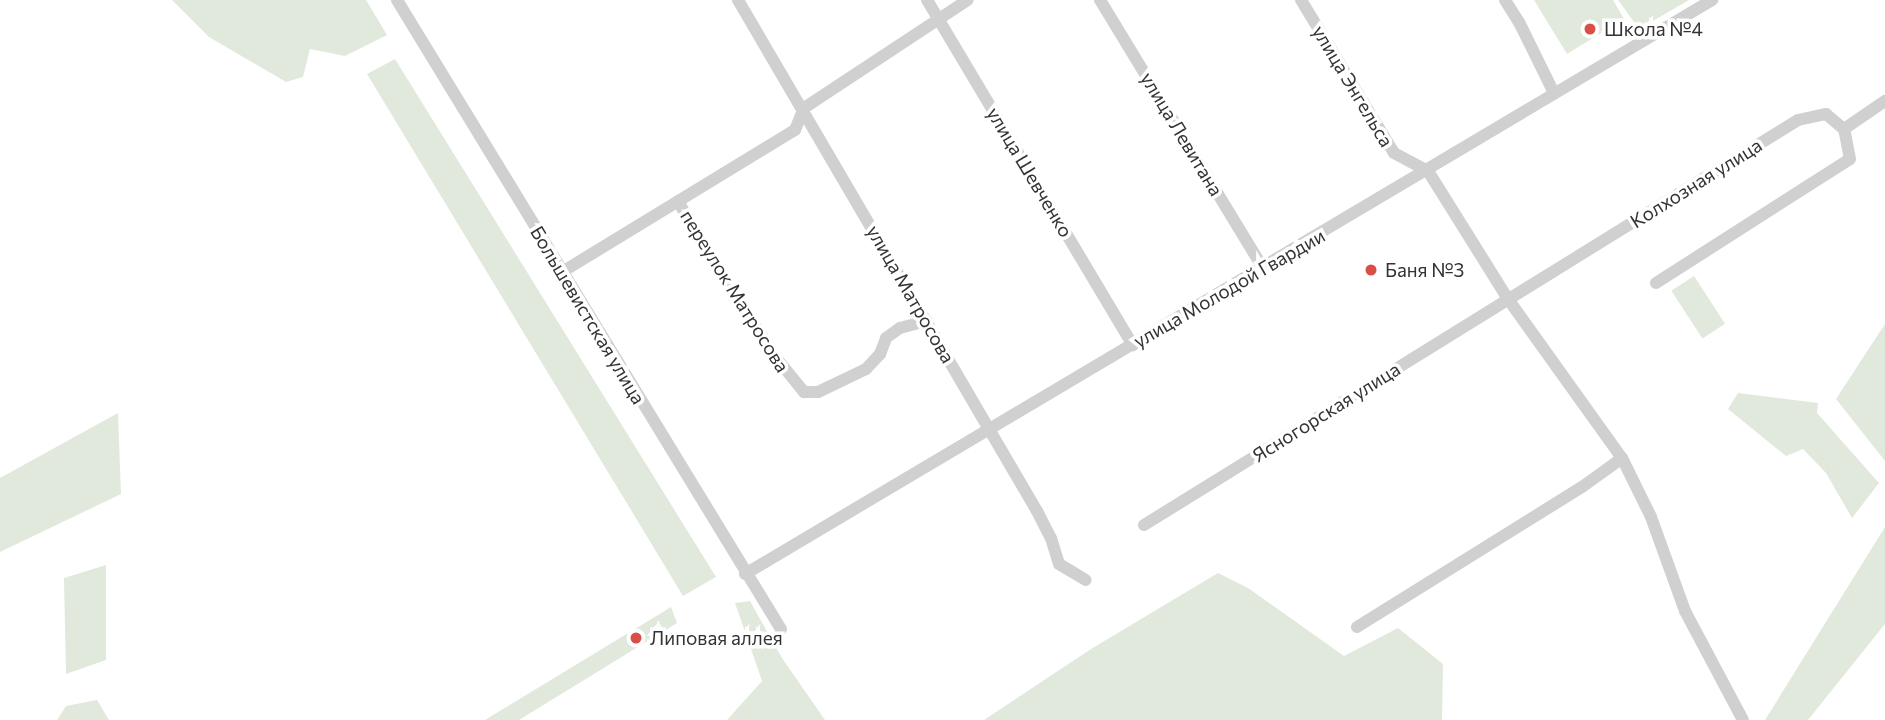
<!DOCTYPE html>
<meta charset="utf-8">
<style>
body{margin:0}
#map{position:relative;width:1885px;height:720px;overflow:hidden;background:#fff;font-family:Commissioner,sans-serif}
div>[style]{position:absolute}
.green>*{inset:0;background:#e1e9dd;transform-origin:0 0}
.street>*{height:12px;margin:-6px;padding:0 6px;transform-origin:6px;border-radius:6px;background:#d0d0d0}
.dots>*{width:19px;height:19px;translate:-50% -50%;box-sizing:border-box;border:4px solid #fff;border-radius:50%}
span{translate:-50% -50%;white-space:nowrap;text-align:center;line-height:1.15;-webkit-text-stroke:7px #fff;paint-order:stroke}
.poi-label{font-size:19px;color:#333}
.left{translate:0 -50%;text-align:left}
.street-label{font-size:19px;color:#333}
</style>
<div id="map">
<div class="green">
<div style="clip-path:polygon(172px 0,366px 0,387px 35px,345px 56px,310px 49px,303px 77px,286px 82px,209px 37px)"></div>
<div style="clip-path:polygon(1534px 0,1613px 0,1624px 19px,1567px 54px)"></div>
<div style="clip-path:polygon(1618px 0,1689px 0,1639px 29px)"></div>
<div style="clip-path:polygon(395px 59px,716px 577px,683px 596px,367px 74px)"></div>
<div style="left:1694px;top:276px;width:57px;height:27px;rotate:57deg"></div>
<div style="clip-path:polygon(1885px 324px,1885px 461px,1836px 399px)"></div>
<div style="clip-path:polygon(1738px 393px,1818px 403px,1817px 413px,1879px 483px,1852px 518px,1826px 473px,1803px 449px,1786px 456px,1728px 409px)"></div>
<div style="clip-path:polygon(118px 413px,121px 494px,0 552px,0 478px)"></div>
<div style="clip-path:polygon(1885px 527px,1885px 624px,1808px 720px,1765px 720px)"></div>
<div style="clip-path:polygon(106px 565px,106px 660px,66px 674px,64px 578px)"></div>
<div style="clip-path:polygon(1218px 573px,1248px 588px,1344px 656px,1398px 628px,1443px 664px,1442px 720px,984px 720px,1091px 649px)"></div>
<div style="clip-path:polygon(750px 601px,782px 658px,825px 720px,727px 720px,762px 681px,735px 603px)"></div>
<div style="clip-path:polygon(671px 607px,677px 623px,519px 720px,485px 720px)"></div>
<div style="clip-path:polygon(97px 700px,109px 720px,57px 720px,66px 706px)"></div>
</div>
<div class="street">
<div style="left:397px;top:0;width:737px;rotate:58.6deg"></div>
<div style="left:738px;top:0;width:592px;rotate:59.67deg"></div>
<div style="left:1037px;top:511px;width:30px;rotate:63deg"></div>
<div style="left:1051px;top:538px;width:27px;rotate:73deg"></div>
<div style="left:1059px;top:564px;width:31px;rotate:31deg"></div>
<div style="left:927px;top:0;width:402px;rotate:59.2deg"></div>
<div style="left:1100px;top:0;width:314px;rotate:58.7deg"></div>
<div style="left:1301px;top:0;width:179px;rotate:58.7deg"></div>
<div style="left:1394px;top:153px;width:38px;rotate:28deg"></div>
<div style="left:1428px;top:171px;width:151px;rotate:58deg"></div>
<div style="left:1508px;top:299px;width:196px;rotate:54.4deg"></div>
<div style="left:1622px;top:458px;width:66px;rotate:63.8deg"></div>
<div style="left:1651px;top:517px;width:100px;rotate:70.1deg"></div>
<div style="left:1685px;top:611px;width:123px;rotate:62deg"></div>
<div style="left:1505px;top:0;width:26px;rotate:58deg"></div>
<div style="left:1519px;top:22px;width:79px;rotate:63.8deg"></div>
<div style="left:678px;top:201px;width:67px;rotate:60.4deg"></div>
<div style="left:711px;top:259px;width:120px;rotate:56.6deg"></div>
<div style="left:777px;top:359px;width:43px;rotate:50.7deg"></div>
<div style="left:804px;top:392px;width:14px"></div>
<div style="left:818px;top:392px;width:53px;rotate:-25.6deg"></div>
<div style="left:866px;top:369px;width:21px;rotate:-47deg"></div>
<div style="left:880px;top:354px;width:17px;rotate:-69deg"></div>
<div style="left:886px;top:338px;width:17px;rotate:-36deg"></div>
<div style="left:900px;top:328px;width:28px;rotate:-15deg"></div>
<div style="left:562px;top:272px;width:273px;rotate:-31.4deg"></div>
<div style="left:795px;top:130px;width:24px;rotate:-68deg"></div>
<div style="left:804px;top:108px;width:196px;rotate:-33.4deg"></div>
<div style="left:1656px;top:283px;width:230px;rotate:-32.6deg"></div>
<div style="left:1850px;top:159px;width:31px;rotate:-101deg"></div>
<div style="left:1144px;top:525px;width:769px;rotate:-31.77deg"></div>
<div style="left:1798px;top:120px;width:29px;rotate:-12deg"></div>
<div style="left:1826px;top:114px;width:23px;rotate:40deg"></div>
<div style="left:1844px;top:129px;width:50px;rotate:-34.3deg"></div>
<div style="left:745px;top:574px;width:1125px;rotate:-30.69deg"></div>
<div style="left:1357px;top:627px;width:265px;rotate:-31.9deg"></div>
<div style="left:1582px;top:487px;width:49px;rotate:-35.9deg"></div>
</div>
<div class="dots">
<div style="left:1590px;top:29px;background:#d84f47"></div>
<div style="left:1371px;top:270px;background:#d84f47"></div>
<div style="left:636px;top:638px;background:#d84f47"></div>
</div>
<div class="poi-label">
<span class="left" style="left:1604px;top:29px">Школа №4</span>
<span class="left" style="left:1385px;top:270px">Баня №3</span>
<span class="left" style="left:650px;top:638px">Липовая аллея</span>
</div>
<div class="street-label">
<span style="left:1353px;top:86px;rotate:59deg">улица Энгельса</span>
<span style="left:1182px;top:134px;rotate:59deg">улица Левитана</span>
<span style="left:1030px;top:172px;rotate:59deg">улица Шевченко</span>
<span style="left:1696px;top:183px;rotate:-32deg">Колхозная улица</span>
<span style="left:1229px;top:288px;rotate:-30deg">улица Молодой Гвардии</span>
<span style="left:735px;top:291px;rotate:58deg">переулок Матросова</span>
<span style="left:911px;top:294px;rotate:60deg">улица Матросова</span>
<span style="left:588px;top:315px;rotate:59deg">Большевистская улица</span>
<span style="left:1326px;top:412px;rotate:-32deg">Ясногорская улица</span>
</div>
</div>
